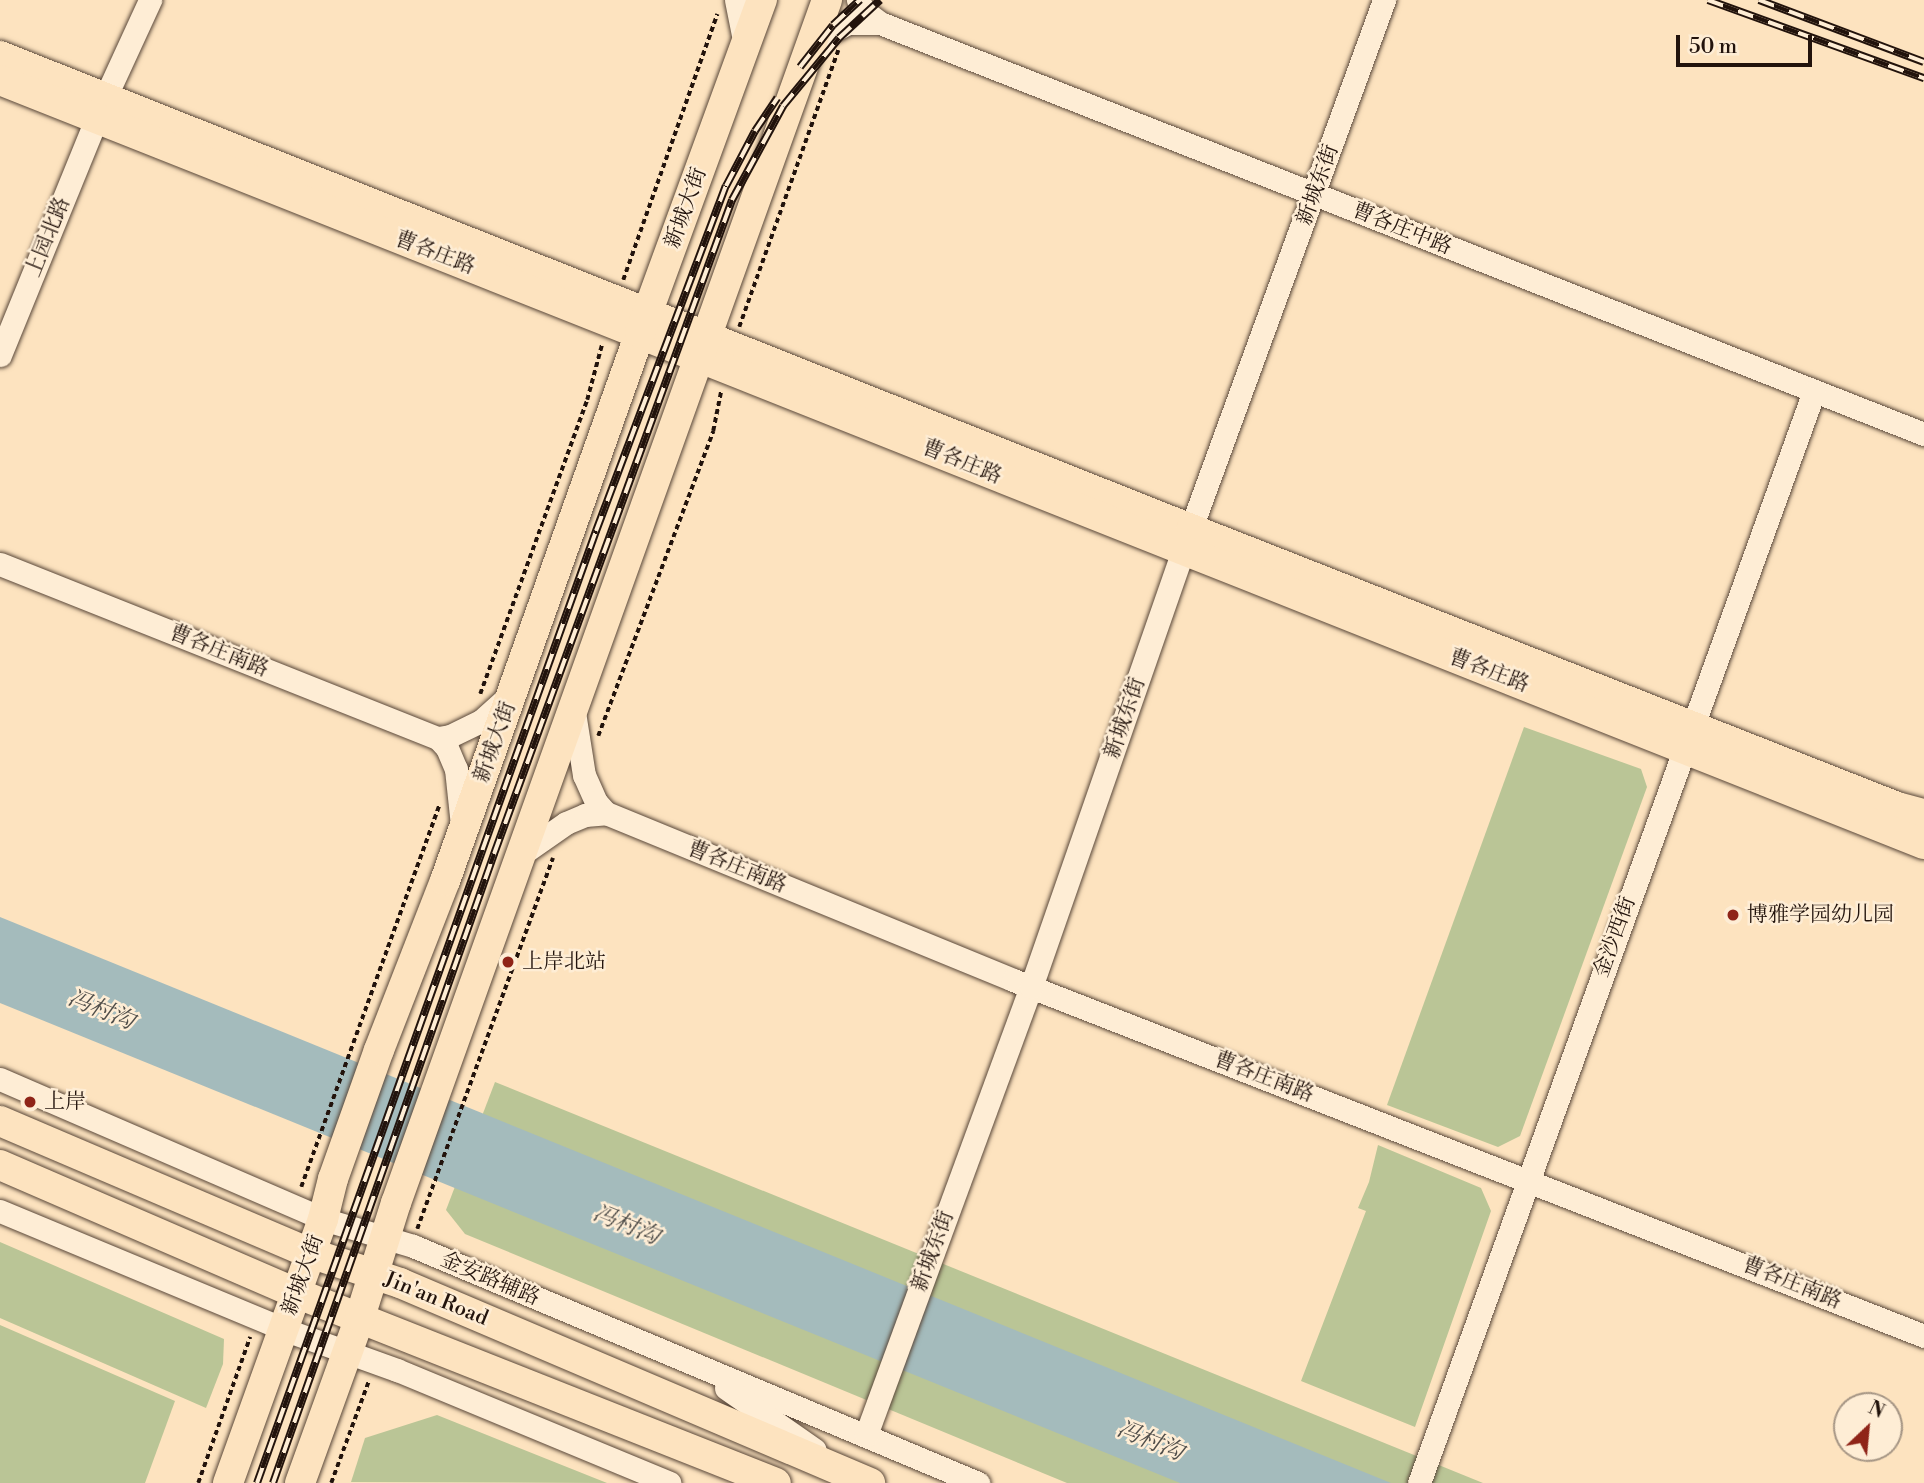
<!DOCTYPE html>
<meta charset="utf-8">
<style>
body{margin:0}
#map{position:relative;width:1924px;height:1483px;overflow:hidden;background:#fde3bf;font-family:"Libre Bodoni","Noto Serif SC",serif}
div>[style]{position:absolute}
.green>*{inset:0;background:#bac596}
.water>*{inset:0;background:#a4bbbc}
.path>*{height:3.5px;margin-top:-1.75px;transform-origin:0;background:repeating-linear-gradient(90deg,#22130c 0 5px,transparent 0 8.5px)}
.roads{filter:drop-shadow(0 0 2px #594739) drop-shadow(0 0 2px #594739)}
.minor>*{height:23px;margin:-11.5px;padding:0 11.5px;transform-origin:11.5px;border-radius:11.5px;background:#feedd5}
.major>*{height:30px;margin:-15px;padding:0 15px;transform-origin:15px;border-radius:15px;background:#fde3bf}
.rail>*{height:8px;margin-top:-4px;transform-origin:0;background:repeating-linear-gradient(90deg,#feedd5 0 16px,#22130c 0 32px);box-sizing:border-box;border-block:2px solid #22130c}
.dots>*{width:19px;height:19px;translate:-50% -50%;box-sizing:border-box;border:4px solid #feedd5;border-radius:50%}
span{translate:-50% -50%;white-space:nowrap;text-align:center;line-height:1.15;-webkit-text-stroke:5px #feedd5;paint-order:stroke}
.street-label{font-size:21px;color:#22130c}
.poi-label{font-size:21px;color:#22130c}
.left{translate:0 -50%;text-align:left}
.water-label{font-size:23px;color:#504e4a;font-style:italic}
.north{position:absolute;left:1833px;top:1392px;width:70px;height:70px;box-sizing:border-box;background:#feedd5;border:2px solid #a69685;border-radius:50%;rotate:26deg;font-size:19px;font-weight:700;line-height:28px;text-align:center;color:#22130c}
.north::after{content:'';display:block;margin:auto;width:24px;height:32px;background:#8f2418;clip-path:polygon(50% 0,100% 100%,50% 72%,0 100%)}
.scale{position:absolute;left:1676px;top:35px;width:136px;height:32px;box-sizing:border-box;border:4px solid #22130c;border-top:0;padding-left:9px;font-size:21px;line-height:24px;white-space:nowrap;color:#22130c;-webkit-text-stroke:5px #feedd5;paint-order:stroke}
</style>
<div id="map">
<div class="green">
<div style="clip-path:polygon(1524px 727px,1641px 769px,1647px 787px,1520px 1136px,1498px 1147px,1387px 1105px)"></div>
<div style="clip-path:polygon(495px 1082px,1483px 1483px,1067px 1483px,465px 1234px,446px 1210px)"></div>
<div style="clip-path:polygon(1378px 1145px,1481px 1188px,1491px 1211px,1415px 1427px,1301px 1381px,1366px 1211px,1358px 1208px,1369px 1182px)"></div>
<div style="clip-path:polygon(0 1242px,224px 1339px,223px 1364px,206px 1408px,0 1318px)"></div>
<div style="clip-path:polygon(0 1325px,175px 1401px,145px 1483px,0 1483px)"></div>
<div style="clip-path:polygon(437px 1415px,607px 1483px,351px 1482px,365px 1438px)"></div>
</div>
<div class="water">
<div style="clip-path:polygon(0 917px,1391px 1483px,1180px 1483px,0 1003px)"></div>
</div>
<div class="path">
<div style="left:623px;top:280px;width:282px;rotate:-70.5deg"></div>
<div style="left:739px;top:327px;width:294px;rotate:-70.3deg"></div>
<div style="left:480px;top:694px;width:313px;rotate:-70deg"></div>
<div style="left:587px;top:400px;width:58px;rotate:-75deg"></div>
<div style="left:598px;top:736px;width:326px;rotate:-69.3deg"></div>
<div style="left:713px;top:431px;width:41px;rotate:-78.7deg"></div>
<div style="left:301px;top:1187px;width:405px;rotate:-70.1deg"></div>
<div style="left:417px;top:1229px;width:395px;rotate:-69.9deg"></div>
<div style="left:198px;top:1483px;width:155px;rotate:-70.4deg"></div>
<div style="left:331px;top:1483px;width:110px;rotate:-69.7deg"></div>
</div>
<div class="roads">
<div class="minor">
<div style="left:736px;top:0;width:46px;rotate:78.7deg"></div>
<div style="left:858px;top:0;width:13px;rotate:61deg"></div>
<div style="left:864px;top:11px;width:20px;rotate:37deg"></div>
<div style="left:880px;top:23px;width:1122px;rotate:21.49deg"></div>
<div style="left:812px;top:42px;width:41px;rotate:-27.8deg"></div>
<div style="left:848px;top:23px;width:32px"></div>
<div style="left:105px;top:98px;width:108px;rotate:-65.3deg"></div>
<div style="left:0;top:355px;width:254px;rotate:-67.8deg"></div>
<div style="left:0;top:564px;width:471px;rotate:21.7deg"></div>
<div style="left:438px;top:738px;width:13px;rotate:48deg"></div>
<div style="left:447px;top:748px;width:23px;rotate:67deg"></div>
<div style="left:456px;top:769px;width:56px;rotate:83.9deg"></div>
<div style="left:574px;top:712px;width:64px;rotate:81deg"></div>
<div style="left:584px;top:775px;width:30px;rotate:66deg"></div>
<div style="left:596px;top:802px;width:15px;rotate:48deg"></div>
<div style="left:606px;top:813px;width:440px;rotate:22.3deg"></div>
<div style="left:1013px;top:980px;width:978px;rotate:21.34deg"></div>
<div style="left:438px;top:738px;width:12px;rotate:-9deg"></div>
<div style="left:450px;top:736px;width:34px;rotate:-26deg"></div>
<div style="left:481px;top:721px;width:40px;rotate:-42deg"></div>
<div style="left:523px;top:853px;width:52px;rotate:-34.9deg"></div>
<div style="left:566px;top:823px;width:21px;rotate:-23deg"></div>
<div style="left:585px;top:815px;width:21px;rotate:-5deg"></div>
<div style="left:0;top:1079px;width:352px;rotate:23.4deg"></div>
<div style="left:323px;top:1219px;width:94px;rotate:16.7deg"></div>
<div style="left:413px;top:1246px;width:613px;rotate:22.76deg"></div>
<div style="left:0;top:1211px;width:307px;rotate:22.6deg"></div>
<div style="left:283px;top:1329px;width:121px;rotate:19.8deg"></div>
<div style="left:397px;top:1370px;width:295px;rotate:22.5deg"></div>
<div style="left:726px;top:1388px;width:108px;rotate:34.9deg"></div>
<div style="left:866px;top:1435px;width:477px;rotate:-69.8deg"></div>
<div style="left:1031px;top:987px;width:463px;rotate:-70.8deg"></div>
<div style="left:1183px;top:550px;width:586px;rotate:-69.92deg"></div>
<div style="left:1419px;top:1483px;width:1161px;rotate:-70.11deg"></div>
</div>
<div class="major">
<div style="left:0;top:56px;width:1281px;rotate:21.66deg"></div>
<div style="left:1191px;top:529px;width:759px;rotate:21.49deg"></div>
<div style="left:1897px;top:807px;width:28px;rotate:15deg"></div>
<div style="left:0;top:80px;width:2070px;rotate:21.66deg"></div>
<div style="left:0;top:1121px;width:337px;rotate:23.1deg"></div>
<div style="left:310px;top:1253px;width:95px;rotate:18.4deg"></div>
<div style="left:400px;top:1283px;width:511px;rotate:23.05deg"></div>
<div style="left:0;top:1165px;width:322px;rotate:23.4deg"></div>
<div style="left:296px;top:1293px;width:516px;rotate:21.6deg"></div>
<div style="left:228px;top:1483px;width:281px;rotate:-70.2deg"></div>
<div style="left:323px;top:1219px;width:41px;rotate:-76deg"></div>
<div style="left:333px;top:1179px;width:137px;rotate:-70.4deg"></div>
<div style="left:379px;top:1050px;width:181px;rotate:-68.7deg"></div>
<div style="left:445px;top:881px;width:582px;rotate:-70.41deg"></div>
<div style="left:640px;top:333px;width:355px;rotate:-69.9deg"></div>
<div style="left:300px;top:1483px;width:177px;rotate:-70.1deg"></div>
<div style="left:360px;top:1317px;width:120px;rotate:-72.5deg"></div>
<div style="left:396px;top:1203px;width:1278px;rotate:-70.29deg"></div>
</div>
</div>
<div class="rail">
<div style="left:1708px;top:0;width:230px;rotate:19.9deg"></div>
<div style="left:1759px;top:0;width:176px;rotate:20.6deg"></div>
<div style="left:800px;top:67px;width:53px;rotate:-51.8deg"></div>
<div style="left:833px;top:25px;width:37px;rotate:-43deg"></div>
<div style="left:257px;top:1483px;width:1011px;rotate:-70.4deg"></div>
<div style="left:596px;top:531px;width:369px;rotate:-69.4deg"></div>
<div style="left:726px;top:186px;width:62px;rotate:-62.2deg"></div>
<div style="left:755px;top:131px;width:40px;rotate:-56deg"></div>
<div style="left:273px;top:1483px;width:667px;rotate:-70.64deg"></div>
<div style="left:494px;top:854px;width:696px;rotate:-70deg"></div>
<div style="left:732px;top:200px;width:107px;rotate:-61.5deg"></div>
<div style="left:783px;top:106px;width:88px;rotate:-50.5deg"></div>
<div style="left:839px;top:38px;width:56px;rotate:-42.8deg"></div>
</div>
<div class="dots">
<div style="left:1733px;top:915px;background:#8f2418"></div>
<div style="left:508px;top:962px;background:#8f2418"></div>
<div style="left:30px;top:1102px;background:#8f2418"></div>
</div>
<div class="street-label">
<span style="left:1318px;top:185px;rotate:-70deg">新城东街</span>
<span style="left:686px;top:208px;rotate:-70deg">新城大街</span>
<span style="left:1402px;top:229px;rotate:22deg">曹各庄中路</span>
<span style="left:48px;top:237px;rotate:-68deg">上园北路</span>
<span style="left:435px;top:253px;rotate:21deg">曹各庄路</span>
<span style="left:962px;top:462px;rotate:22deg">曹各庄路</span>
<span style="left:219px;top:651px;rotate:22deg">曹各庄南路</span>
<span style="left:1489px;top:671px;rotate:21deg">曹各庄路</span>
<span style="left:1125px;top:718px;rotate:-71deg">新城东街</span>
<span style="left:495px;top:742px;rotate:-70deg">新城大街</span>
<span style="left:737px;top:867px;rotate:22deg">曹各庄南路</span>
<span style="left:1615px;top:937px;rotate:-70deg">金沙西街</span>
<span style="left:1264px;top:1077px;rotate:21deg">曹各庄南路</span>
<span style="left:933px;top:1251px;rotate:-70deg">新城东街</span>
<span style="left:303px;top:1275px;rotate:-70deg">新城大街</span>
<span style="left:490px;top:1279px;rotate:23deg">金安路辅路</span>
<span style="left:1792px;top:1283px;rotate:22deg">曹各庄南路</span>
<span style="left:436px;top:1299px;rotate:22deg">Jin'an Road</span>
</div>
<div class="poi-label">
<span class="left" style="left:1747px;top:915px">博雅学园幼儿园</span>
<span class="left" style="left:522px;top:962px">上岸北站</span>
<span class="left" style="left:44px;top:1102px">上岸</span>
</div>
<div class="water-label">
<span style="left:101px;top:1010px;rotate:22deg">冯村沟</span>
<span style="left:626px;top:1225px;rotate:22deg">冯村沟</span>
<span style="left:1150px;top:1441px;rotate:22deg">冯村沟</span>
</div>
<div class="north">N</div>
<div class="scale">50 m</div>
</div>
